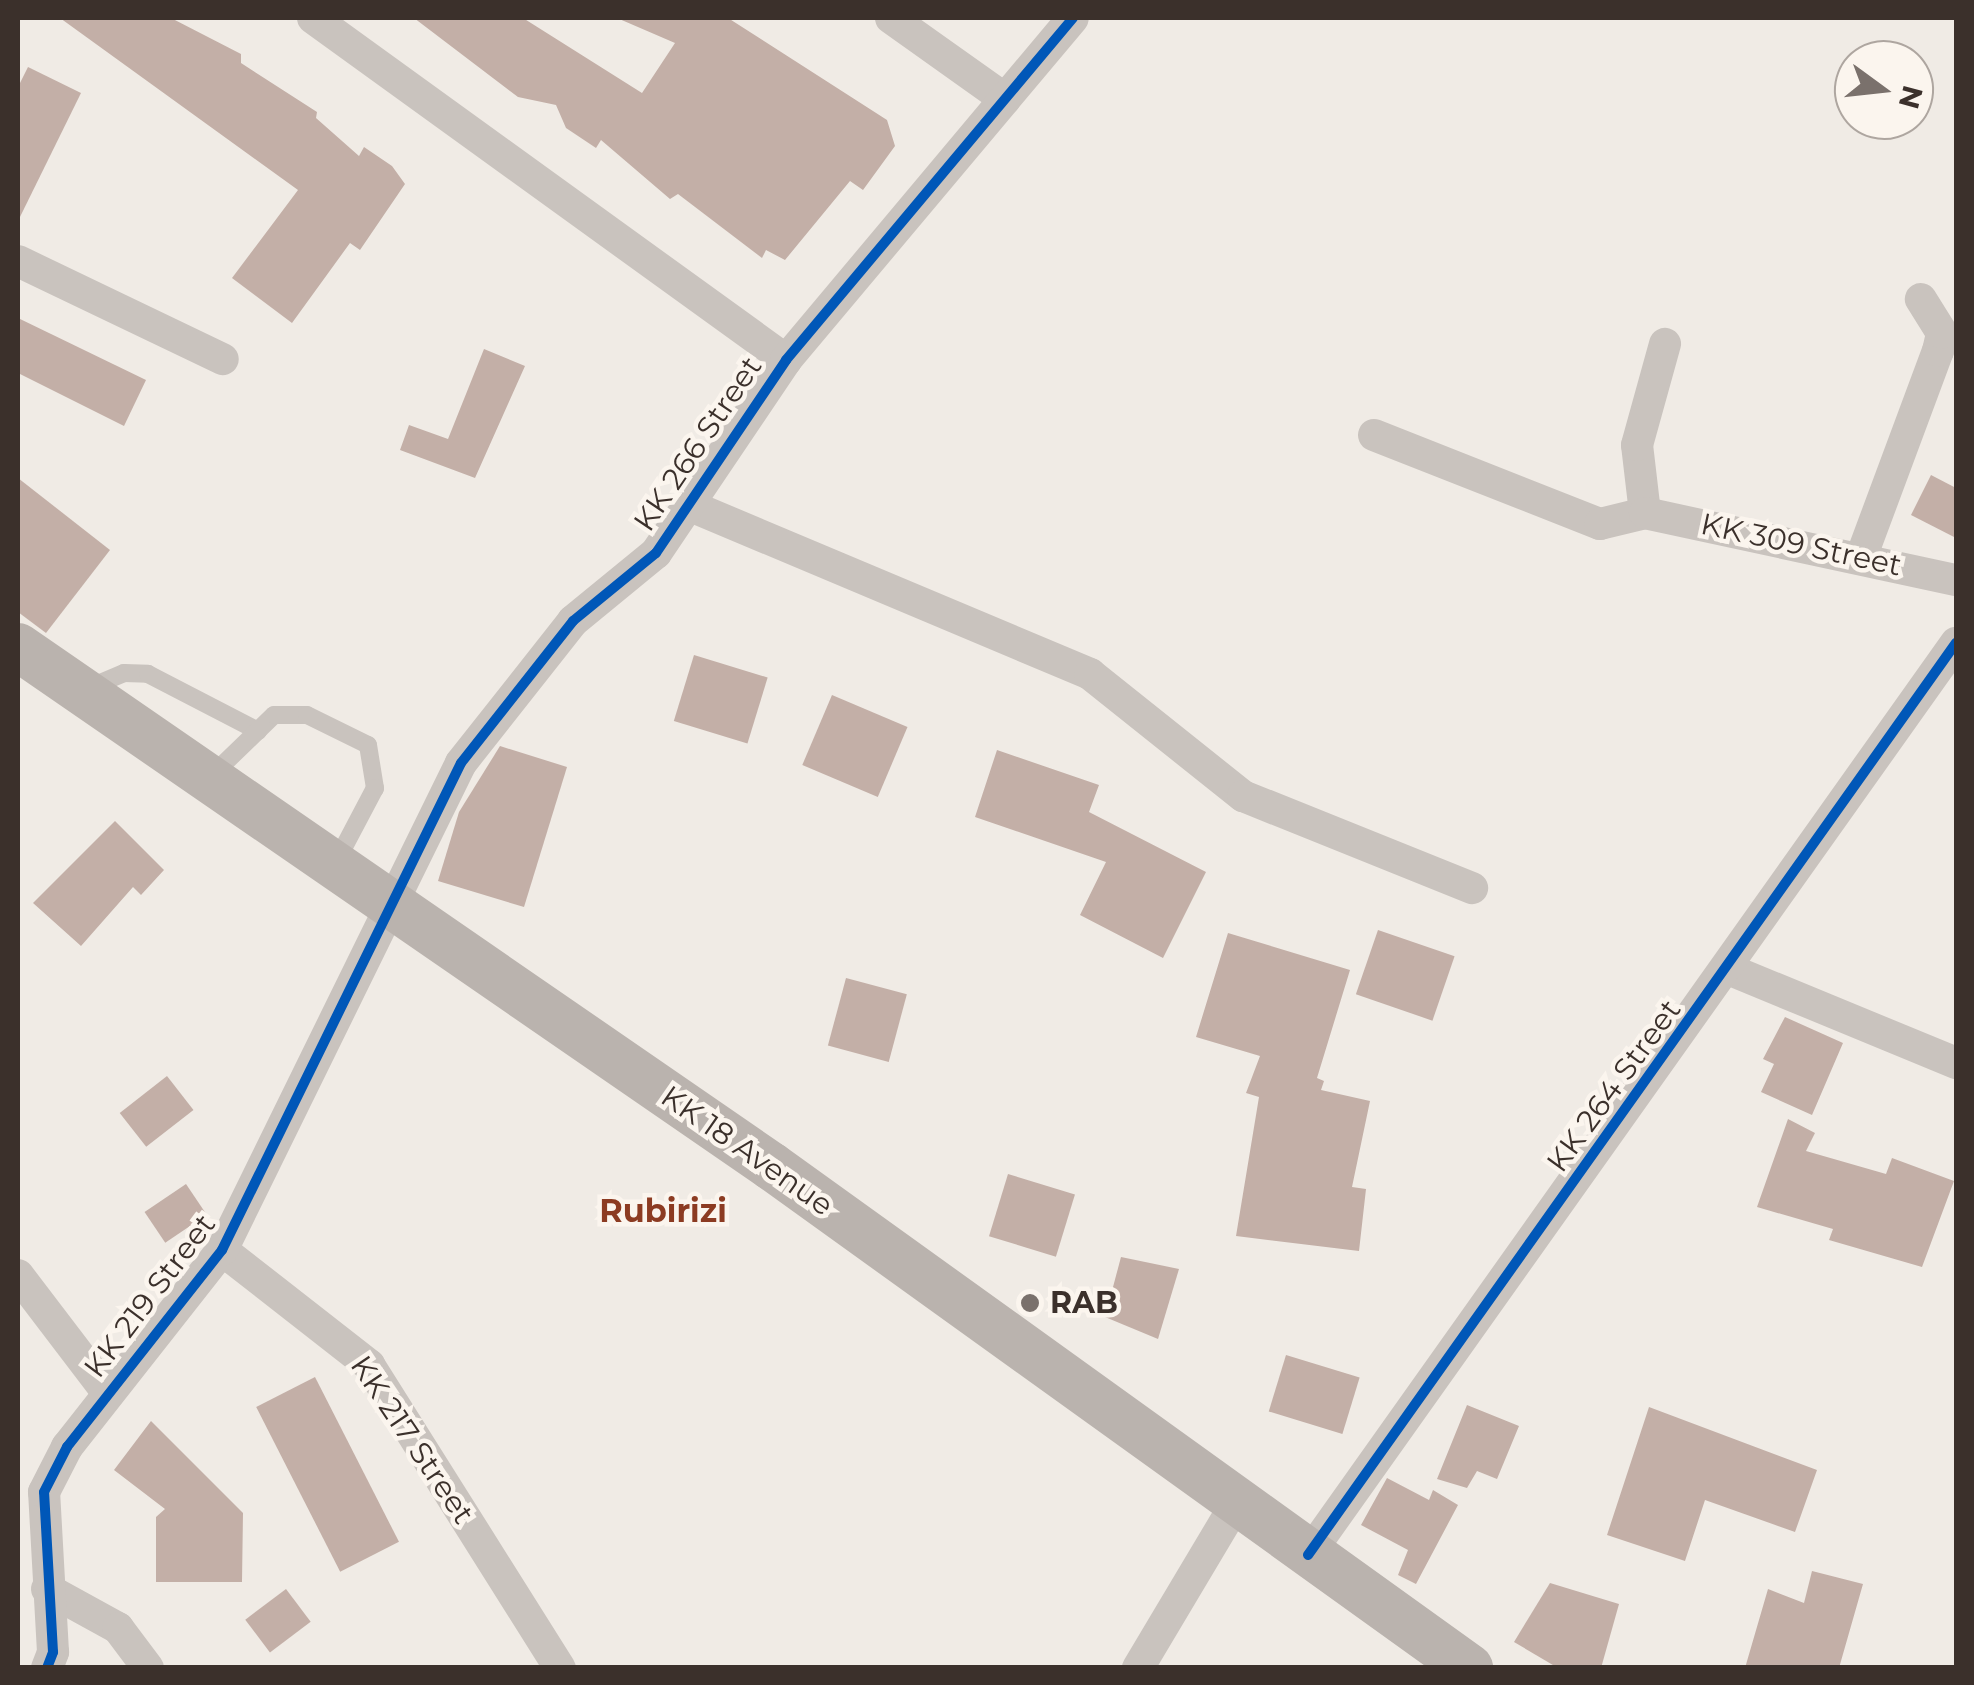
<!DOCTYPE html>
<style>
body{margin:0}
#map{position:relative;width:1974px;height:1685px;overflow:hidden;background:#f0ebe5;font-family:Montserrat,sans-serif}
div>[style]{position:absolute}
.building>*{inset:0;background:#c3afa7;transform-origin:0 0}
.lane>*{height:18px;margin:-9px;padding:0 9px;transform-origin:9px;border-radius:9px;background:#c9c3be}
.street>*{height:32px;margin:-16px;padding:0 16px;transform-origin:16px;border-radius:16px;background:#c9c3be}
.secondary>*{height:48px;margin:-24px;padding:0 24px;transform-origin:24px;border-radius:24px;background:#bab3ae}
.cycleway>*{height:10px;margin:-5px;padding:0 5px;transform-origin:5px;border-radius:5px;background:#0057b8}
.dots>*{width:28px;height:28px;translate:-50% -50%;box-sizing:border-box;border:5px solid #fbf5ee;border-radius:50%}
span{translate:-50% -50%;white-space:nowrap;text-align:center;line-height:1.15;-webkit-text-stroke:9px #fbf5ee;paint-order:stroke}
.street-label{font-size:30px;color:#3b302b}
.poi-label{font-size:30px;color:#3b302b;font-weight:700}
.left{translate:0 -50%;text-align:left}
.neighbourhood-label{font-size:32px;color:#8c3b22;font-weight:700}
.frame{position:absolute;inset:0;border:20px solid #3b302b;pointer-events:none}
.north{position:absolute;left:1834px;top:40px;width:100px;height:100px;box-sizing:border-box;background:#fbf5ee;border:2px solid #aea6a0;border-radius:50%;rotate:105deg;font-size:28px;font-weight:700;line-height:40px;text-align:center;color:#3b302b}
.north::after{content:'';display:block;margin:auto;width:35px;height:45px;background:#7a716c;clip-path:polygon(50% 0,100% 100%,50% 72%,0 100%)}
</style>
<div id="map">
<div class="building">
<div style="clip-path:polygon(60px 18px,171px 18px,241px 54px,241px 63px,317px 112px,316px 118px,359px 156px,364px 147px,392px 166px,405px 184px,360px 250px,350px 243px,292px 323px,232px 278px,298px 190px)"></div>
<div style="clip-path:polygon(414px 18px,523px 18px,642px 93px,675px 43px,617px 18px,728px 18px,887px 120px,895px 146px,863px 190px,850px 181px,785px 260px,766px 250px,762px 258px,678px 194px,670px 199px,601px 140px,596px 148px,566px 128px,556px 105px,518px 97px)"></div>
<div style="clip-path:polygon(28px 67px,81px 93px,18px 221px,18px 87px)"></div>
<div style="clip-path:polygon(18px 318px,146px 380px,124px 426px,18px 373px)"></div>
<div style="clip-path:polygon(484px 349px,525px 366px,475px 478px,400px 450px,409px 425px,448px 439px)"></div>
<div style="clip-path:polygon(1931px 475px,1956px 488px,1956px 538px,1911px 515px)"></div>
<div style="clip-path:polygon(18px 478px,110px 550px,46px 633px,18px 612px)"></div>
<div style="left:694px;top:655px;width:77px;height:69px;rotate:17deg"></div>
<div style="left:832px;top:695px;width:82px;height:76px;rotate:23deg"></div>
<div style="clip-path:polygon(500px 746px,567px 767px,524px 907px,438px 881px,459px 812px)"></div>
<div style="clip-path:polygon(997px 750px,1099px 785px,1089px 812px,1206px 872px,1163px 958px,1080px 915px,1106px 862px,975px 817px)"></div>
<div style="clip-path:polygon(115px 821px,164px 870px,141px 895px,133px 887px,81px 946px,33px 903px)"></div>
<div style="left:1378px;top:930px;width:81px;height:68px;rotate:19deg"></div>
<div style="clip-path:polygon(1228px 933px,1350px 970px,1317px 1078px,1324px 1081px,1321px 1090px,1370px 1101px,1352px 1187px,1366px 1189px,1359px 1251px,1236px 1236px,1259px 1097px,1246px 1093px,1260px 1056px,1196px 1037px)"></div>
<div style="left:846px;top:978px;width:63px;height:70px;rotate:15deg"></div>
<div style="clip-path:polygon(1785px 1017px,1843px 1043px,1812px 1115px,1761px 1092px,1774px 1064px,1763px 1059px)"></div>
<div style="left:167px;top:1076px;width:43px;height:60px;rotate:52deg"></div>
<div style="clip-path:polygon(1788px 1119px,1815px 1133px,1806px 1151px,1886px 1174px,1892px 1158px,1954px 1181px,1922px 1267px,1829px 1240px,1833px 1229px,1757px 1207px)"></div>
<div style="left:1008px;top:1174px;width:70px;height:65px;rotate:17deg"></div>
<div style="left:186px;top:1184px;width:37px;height:50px;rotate:56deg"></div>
<div style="clip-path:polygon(1121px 1257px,1179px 1269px,1158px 1339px,1105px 1317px)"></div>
<div style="left:1286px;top:1355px;width:77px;height:59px;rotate:17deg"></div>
<div style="left:315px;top:1377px;width:185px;height:66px;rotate:63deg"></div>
<div style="clip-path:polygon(1467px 1405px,1519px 1426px,1497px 1479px,1477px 1471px,1467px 1488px,1437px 1479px)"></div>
<div style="clip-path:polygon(1649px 1407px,1817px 1470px,1795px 1532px,1705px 1500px,1685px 1561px,1607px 1535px)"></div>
<div style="clip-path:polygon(151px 1421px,243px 1513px,242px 1582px,156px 1582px,156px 1517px,165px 1509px,114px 1470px)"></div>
<div style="clip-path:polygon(1387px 1478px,1429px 1500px,1433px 1490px,1458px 1505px,1416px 1584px,1398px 1575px,1408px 1550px,1361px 1525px)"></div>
<div style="clip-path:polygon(1812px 1571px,1863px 1584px,1839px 1668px,1745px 1668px,1768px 1589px,1804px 1603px)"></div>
<div style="clip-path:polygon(1550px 1583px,1619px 1604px,1601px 1668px,1558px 1668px,1514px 1642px)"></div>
<div style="left:286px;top:1589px;width:41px;height:51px;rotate:53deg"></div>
</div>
<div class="lane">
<div style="left:86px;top:689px;width:41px;rotate:-22.8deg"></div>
<div style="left:124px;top:673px;width:24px;rotate:2deg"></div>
<div style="left:148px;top:674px;width:124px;rotate:27.4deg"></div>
<div style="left:210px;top:777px;width:89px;rotate:-44.1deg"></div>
<div style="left:274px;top:715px;width:33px"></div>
<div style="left:307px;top:715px;width:68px;rotate:26.2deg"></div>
<div style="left:368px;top:745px;width:44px;rotate:80.8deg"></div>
<div style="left:375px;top:788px;width:86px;rotate:117.8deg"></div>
</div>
<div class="street">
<div style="left:313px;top:18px;width:584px;rotate:35.87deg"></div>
<div style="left:891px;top:18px;width:140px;rotate:35.4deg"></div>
<div style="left:18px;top:261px;width:227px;rotate:25.6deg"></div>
<div style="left:1374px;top:435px;width:243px;rotate:21.5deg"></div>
<div style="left:1600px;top:524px;width:46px;rotate:-13.7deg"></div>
<div style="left:1645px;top:513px;width:68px;rotate:-96.7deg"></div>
<div style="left:1637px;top:445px;width:105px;rotate:-74.5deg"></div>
<div style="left:693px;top:507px;width:431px;rotate:22.8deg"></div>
<div style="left:1090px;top:674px;width:196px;rotate:38.6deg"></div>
<div style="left:1243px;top:796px;width:247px;rotate:21.9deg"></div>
<div style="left:1645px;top:513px;width:318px;rotate:12.2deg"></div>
<div style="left:1862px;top:555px;width:218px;rotate:-69.6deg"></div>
<div style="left:1938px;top:351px;width:18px;rotate:-77deg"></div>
<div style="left:1942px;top:333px;width:40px;rotate:-122deg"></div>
<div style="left:1728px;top:969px;width:247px;rotate:22.4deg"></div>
<div style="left:222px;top:1250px;width:187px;rotate:38deg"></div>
<div style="left:369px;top:1365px;width:358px;rotate:57.8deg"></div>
<div style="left:18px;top:1275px;width:148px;rotate:52.7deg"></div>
<div style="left:1308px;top:1555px;width:1119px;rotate:-54.61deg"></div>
<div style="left:47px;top:1589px;width:81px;rotate:28.8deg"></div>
<div style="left:118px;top:1628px;width:50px;rotate:53.1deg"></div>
<div style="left:47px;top:1668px;width:17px;rotate:-69deg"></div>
<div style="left:53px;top:1652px;width:160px;rotate:-93.2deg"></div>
<div style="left:44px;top:1492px;width:51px;rotate:-62.9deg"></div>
<div style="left:67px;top:1447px;width:251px;rotate:-51.8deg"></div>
<div style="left:222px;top:1250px;width:542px;rotate:-63.86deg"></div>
<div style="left:461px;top:763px;width:181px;rotate:-51.7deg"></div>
<div style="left:573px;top:621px;width:107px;rotate:-39.3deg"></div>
<div style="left:656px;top:553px;width:233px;rotate:-56deg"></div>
<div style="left:786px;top:360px;width:446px;rotate:-50deg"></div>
<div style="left:1138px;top:1668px;width:196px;rotate:-59.2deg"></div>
</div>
<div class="secondary">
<div style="left:18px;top:647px;width:915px;rotate:34.58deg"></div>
<div style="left:771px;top:1166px;width:860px;rotate:35.72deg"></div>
</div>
<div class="cycleway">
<div style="left:1308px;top:1555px;width:1119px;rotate:-54.61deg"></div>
<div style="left:47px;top:1668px;width:17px;rotate:-69deg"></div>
<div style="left:53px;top:1652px;width:160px;rotate:-93.2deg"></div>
<div style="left:44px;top:1492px;width:51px;rotate:-62.9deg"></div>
<div style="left:67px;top:1447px;width:251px;rotate:-51.8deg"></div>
<div style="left:222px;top:1250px;width:542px;rotate:-63.86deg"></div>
<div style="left:461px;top:763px;width:181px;rotate:-51.7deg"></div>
<div style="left:573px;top:621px;width:107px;rotate:-39.3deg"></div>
<div style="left:656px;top:553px;width:233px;rotate:-56deg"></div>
<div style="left:786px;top:360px;width:446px;rotate:-50deg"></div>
</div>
<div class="dots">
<div style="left:1030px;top:1303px;background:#7a716c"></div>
</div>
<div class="street-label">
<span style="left:698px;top:444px;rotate:-56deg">KK 266 Street</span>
<span style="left:1801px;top:545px;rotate:12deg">KK 309 Street</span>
<span style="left:1614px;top:1086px;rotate:-54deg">KK 264 Street</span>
<span style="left:747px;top:1151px;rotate:35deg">KK 18 Avenue</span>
<span style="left:150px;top:1296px;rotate:-53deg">KK 219 Street</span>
<span style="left:412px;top:1440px;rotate:56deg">KK 217 Street</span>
</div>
<div class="poi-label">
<span class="left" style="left:1050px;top:1303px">RAB</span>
</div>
<div class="neighbourhood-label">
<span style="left:663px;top:1211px">Rubirizi</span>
</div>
<div class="frame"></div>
<div class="north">N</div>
</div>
